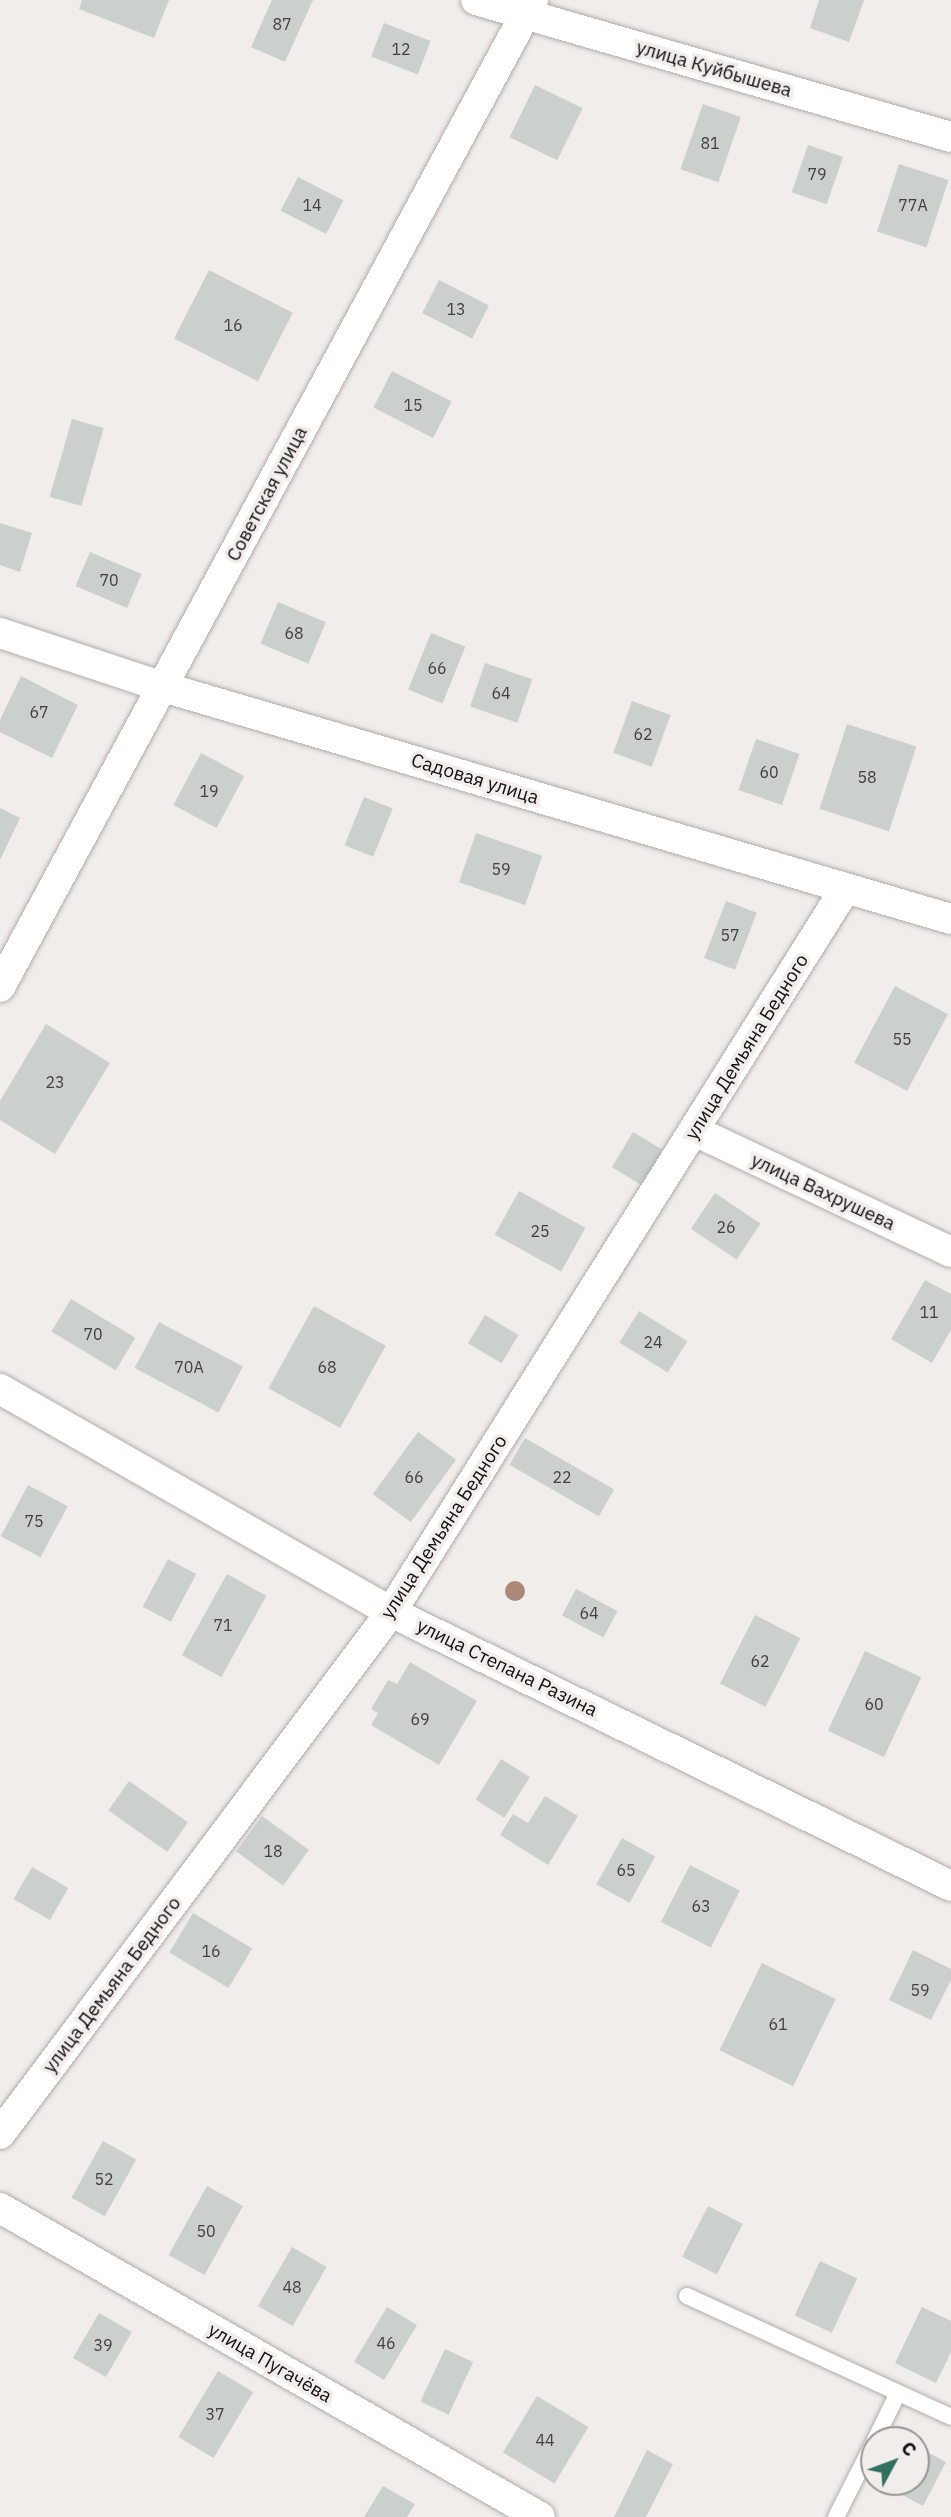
<!DOCTYPE html>
<meta charset="utf-8">
<style>
body{margin:0}
#map{position:relative;width:951px;height:2517px;overflow:hidden;background:#f1edeb;font-family:"IBM Plex Sans",sans-serif}
div>[style]{position:absolute}
.building>*{inset:0;background:#cbcfcd;transform-origin:0 0}
.roads{filter:drop-shadow(0 0 2px #b1adac) drop-shadow(0 0 2px #b1adac)}
.service>*{height:16px;margin:-8px;padding:0 8px;transform-origin:8px;border-radius:8px;background:#fff}
.minor>*{height:30px;margin:-15px;padding:0 15px;transform-origin:15px;border-radius:15px;background:#fff}
.trees>*{width:20px;height:20px;margin:-10px;border-radius:50%;background:#ab8878}
span{translate:-50% -50%;white-space:nowrap;text-align:center;line-height:1.15;-webkit-text-stroke:7px #f1edeb;paint-order:stroke}
.number-label{font-size:16px;color:#40403e}
.number-label span{-webkit-text-stroke-width:0}
.street-label{font-size:19px;color:#11100f}
.north{position:absolute;left:860px;top:2426px;width:70px;height:70px;box-sizing:border-box;background:#f1edeb;border:2px solid #979593;border-radius:50%;rotate:49deg;font-size:19px;font-weight:700;line-height:28px;text-align:center;color:#11100f}
.north::after{content:'';display:block;margin:auto;width:24px;height:32px;background:#30705f;clip-path:polygon(50% 0,100% 100%,50% 72%,0 100%)}
</style>
<div id="map">
<div class="building">
<div style="clip-path:polygon(82px 0,169px 0,154px 38px,79px 9px)"></div>
<div style="clip-path:polygon(272px 0,313px 0,285px 62px,251px 47px)"></div>
<div style="clip-path:polygon(819px 0,864px 0,849px 42px,810px 28px)"></div>
<div style="left:384px;top:23px;width:50px;height:36px;rotate:21deg"></div>
<div style="left:535px;top:85px;width:53px;height:58px;rotate:26deg"></div>
<div style="left:703px;top:104px;width:40px;height:69px;rotate:19deg"></div>
<div style="left:808px;top:145px;width:37px;height:50px;rotate:19deg"></div>
<div style="left:899px;top:164px;width:52px;height:71px;rotate:18deg"></div>
<div style="left:298px;top:177px;width:51px;height:38px;rotate:27deg"></div>
<div style="left:209px;top:270px;width:94px;height:77px;rotate:27deg"></div>
<div style="left:439px;top:280px;width:56px;height:37px;rotate:27deg"></div>
<div style="left:392px;top:371px;width:67px;height:41px;rotate:27deg"></div>
<div style="left:72px;top:419px;width:33px;height:81px;rotate:16deg"></div>
<div style="clip-path:polygon(0 523px,32px 533px,20px 572px,0 565px)"></div>
<div style="left:90px;top:552px;width:56px;height:37px;rotate:23deg"></div>
<div style="left:278px;top:602px;width:52px;height:45px;rotate:23deg"></div>
<div style="left:431px;top:633px;width:37px;height:61px;rotate:22deg"></div>
<div style="left:485px;top:663px;width:50px;height:46px;rotate:19deg"></div>
<div style="clip-path:polygon(21px 676px,78px 705px,52px 758px,0 732px,0 720px)"></div>
<div style="left:632px;top:701px;width:41px;height:55px;rotate:20deg"></div>
<div style="left:847px;top:724px;width:73px;height:89px;rotate:18deg"></div>
<div style="left:756px;top:739px;width:46px;height:54px;rotate:19deg"></div>
<div style="left:201px;top:753px;width:49px;height:59px;rotate:28deg"></div>
<div style="left:364px;top:797px;width:31px;height:52px;rotate:22deg"></div>
<div style="clip-path:polygon(0 808px,20px 818px,0 860px)"></div>
<div style="left:476px;top:833px;width:70px;height:52px;rotate:19deg"></div>
<div style="left:726px;top:901px;width:33px;height:61px;rotate:21deg"></div>
<div style="left:895px;top:986px;width:60px;height:87px;rotate:28deg"></div>
<div style="clip-path:polygon(46px 1024px,110px 1063px,55px 1154px,0 1120px,0 1101px)"></div>
<div style="left:633px;top:1132px;width:37px;height:41px;rotate:31deg"></div>
<div style="left:519px;top:1191px;width:76px;height:50px;rotate:29deg"></div>
<div style="left:715px;top:1193px;width:55px;height:43px;rotate:34deg"></div>
<div style="clip-path:polygon(925px 1280px,951px 1294px,951px 1330px,932px 1363px,891px 1339px)"></div>
<div style="left:71px;top:1299px;width:75px;height:38px;rotate:31deg"></div>
<div style="left:314px;top:1306px;width:82px;height:94px;rotate:29deg"></div>
<div style="left:639px;top:1311px;width:57px;height:37px;rotate:32deg"></div>
<div style="left:485px;top:1315px;width:39px;height:33px;rotate:31deg"></div>
<div style="left:159px;top:1322px;width:95px;height:52px;rotate:28deg"></div>
<div style="left:418px;top:1432px;width:47px;height:77px;rotate:36deg"></div>
<div style="left:525px;top:1438px;width:103px;height:31px;rotate:30deg"></div>
<div style="left:28px;top:1485px;width:45px;height:58px;rotate:28deg"></div>
<div style="left:168px;top:1559px;width:32px;height:54px;rotate:28deg"></div>
<div style="left:227px;top:1574px;width:45px;height:93px;rotate:29deg"></div>
<div style="left:576px;top:1589px;width:47px;height:30px;rotate:28deg"></div>
<div style="left:755px;top:1615px;width:51px;height:77px;rotate:27deg"></div>
<div style="left:865px;top:1651px;width:62px;height:88px;rotate:25deg"></div>
<div style="clip-path:polygon(410px 1662px,477px 1701px,439px 1765px,371px 1725px,378px 1713px,371px 1709px,388px 1680px,397px 1684px)"></div>
<div style="left:501px;top:1759px;width:34px;height:48px;rotate:32deg"></div>
<div style="left:129px;top:1781px;width:72px;height:36px;rotate:35deg"></div>
<div style="clip-path:polygon(545px 1796px,578px 1816px,548px 1865px,500px 1835px,513px 1814px,528px 1823px)"></div>
<div style="left:262px;top:1816px;width:58px;height:44px;rotate:36deg"></div>
<div style="left:622px;top:1838px;width:38px;height:53px;rotate:29deg"></div>
<div style="left:690px;top:1865px;width:56px;height:64px;rotate:27deg"></div>
<div style="left:32px;top:1867px;width:42px;height:37px;rotate:30deg"></div>
<div style="left:193px;top:1913px;width:69px;height:46px;rotate:31deg"></div>
<div style="clip-path:polygon(913px 1950px,951px 1969px,951px 1980px,931px 2020px,889px 2000px)"></div>
<div style="left:762px;top:1963px;width:82px;height:97px;rotate:26deg"></div>
<div style="left:103px;top:2141px;width:38px;height:65px;rotate:29deg"></div>
<div style="left:207px;top:2186px;width:41px;height:79px;rotate:29deg"></div>
<div style="left:708px;top:2206px;width:39px;height:57px;rotate:27deg"></div>
<div style="left:292px;top:2247px;width:40px;height:68px;rotate:30deg"></div>
<div style="left:820px;top:2261px;width:41px;height:60px;rotate:25deg"></div>
<div style="left:387px;top:2307px;width:35px;height:64px;rotate:31deg"></div>
<div style="clip-path:polygon(922px 2307px,951px 2321px,951px 2352px,936px 2383px,895px 2363px)"></div>
<div style="left:99px;top:2313px;width:38px;height:52px;rotate:30deg"></div>
<div style="left:445px;top:2349px;width:31px;height:58px;rotate:25deg"></div>
<div style="left:218px;top:2371px;width:41px;height:77px;rotate:31deg"></div>
<div style="left:537px;top:2396px;width:60px;height:66px;rotate:31deg"></div>
<div style="clip-path:polygon(916px 2446px,946px 2462px,923px 2506px,877px 2482px,916px 2482px)"></div>
<div style="clip-path:polygon(647px 2450px,673px 2464px,646px 2517px,614px 2517px)"></div>
<div style="clip-path:polygon(383px 2486px,415px 2504px,407px 2517px,364px 2517px)"></div>
</div>
<div class="roads">
<div class="service">
<div style="left:687px;top:2296px;width:290px;rotate:24.6deg"></div>
<div style="left:875px;top:2440px;width:50px;rotate:-63.9deg"></div>
<div style="left:836px;top:2517px;width:84px;rotate:-63.1deg"></div>
</div>
<div class="minor">
<div style="left:476px;top:0;width:494px;rotate:16.1deg"></div>
<div style="left:0;top:633px;width:172px;rotate:18.3deg"></div>
<div style="left:163px;top:687px;width:821px;rotate:16.41deg"></div>
<div style="left:0;top:987px;width:1122px;rotate:-61.63deg"></div>
<div style="left:695px;top:1131px;width:283px;rotate:25.3deg"></div>
<div style="left:0;top:1389px;width:450px;rotate:29.7deg"></div>
<div style="left:391px;top:1612px;width:623px;rotate:26.07deg"></div>
<div style="left:0;top:2134px;width:652px;rotate:-53.17deg"></div>
<div style="left:391px;top:1612px;width:854px;rotate:-57.87deg"></div>
<div style="left:0;top:2208px;width:622px;rotate:29.78deg"></div>
</div>
</div>
<div class="trees">
<div style="left:515px;top:1591px"></div>
</div>
<div class="number-label">
<span style="left:282px;top:24px">87</span>
<span style="left:401px;top:49px">12</span>
<span style="left:710px;top:143px">81</span>
<span style="left:817px;top:174px">79</span>
<span style="left:312px;top:205px">14</span>
<span style="left:913px;top:205px">77А</span>
<span style="left:456px;top:309px">13</span>
<span style="left:233px;top:325px">16</span>
<span style="left:413px;top:405px">15</span>
<span style="left:109px;top:580px">70</span>
<span style="left:294px;top:633px">68</span>
<span style="left:437px;top:668px">66</span>
<span style="left:501px;top:693px">64</span>
<span style="left:39px;top:712px">67</span>
<span style="left:643px;top:734px">62</span>
<span style="left:769px;top:772px">60</span>
<span style="left:867px;top:777px">58</span>
<span style="left:209px;top:791px">19</span>
<span style="left:501px;top:869px">59</span>
<span style="left:730px;top:935px">57</span>
<span style="left:902px;top:1039px">55</span>
<span style="left:55px;top:1082px">23</span>
<span style="left:726px;top:1227px">26</span>
<span style="left:540px;top:1231px">25</span>
<span style="left:929px;top:1312px">11</span>
<span style="left:93px;top:1334px">70</span>
<span style="left:653px;top:1342px">24</span>
<span style="left:189px;top:1367px">70А</span>
<span style="left:327px;top:1367px">68</span>
<span style="left:414px;top:1477px">66</span>
<span style="left:562px;top:1477px">22</span>
<span style="left:34px;top:1521px">75</span>
<span style="left:589px;top:1613px">64</span>
<span style="left:223px;top:1625px">71</span>
<span style="left:760px;top:1661px">62</span>
<span style="left:874px;top:1704px">60</span>
<span style="left:420px;top:1719px">69</span>
<span style="left:273px;top:1851px">18</span>
<span style="left:626px;top:1870px">65</span>
<span style="left:701px;top:1906px">63</span>
<span style="left:211px;top:1951px">16</span>
<span style="left:920px;top:1990px">59</span>
<span style="left:778px;top:2024px">61</span>
<span style="left:104px;top:2179px">52</span>
<span style="left:206px;top:2231px">50</span>
<span style="left:292px;top:2287px">48</span>
<span style="left:386px;top:2343px">46</span>
<span style="left:103px;top:2345px">39</span>
<span style="left:215px;top:2414px">37</span>
<span style="left:545px;top:2440px">44</span>
</div>
<div class="street-label">
<span style="left:714px;top:69px;rotate:16deg">улица Куйбышева</span>
<span style="left:267px;top:494px;rotate:-62deg">Советская улица</span>
<span style="left:475px;top:779px;rotate:17deg">Садовая улица</span>
<span style="left:747px;top:1047px;rotate:-58deg">улица Демьяна Бедного</span>
<span style="left:823px;top:1192px;rotate:25deg">улица Вахрушева</span>
<span style="left:444px;top:1527px;rotate:-57deg">улица Демьяна Бедного</span>
<span style="left:507px;top:1668px;rotate:26deg">улица Степана Разина</span>
<span style="left:112px;top:1985px;rotate:-53deg">улица Демьяна Бедного</span>
<span style="left:270px;top:2363px;rotate:30deg">улица Пугачёва</span>
</div>
<div class="north">С</div>
</div>
